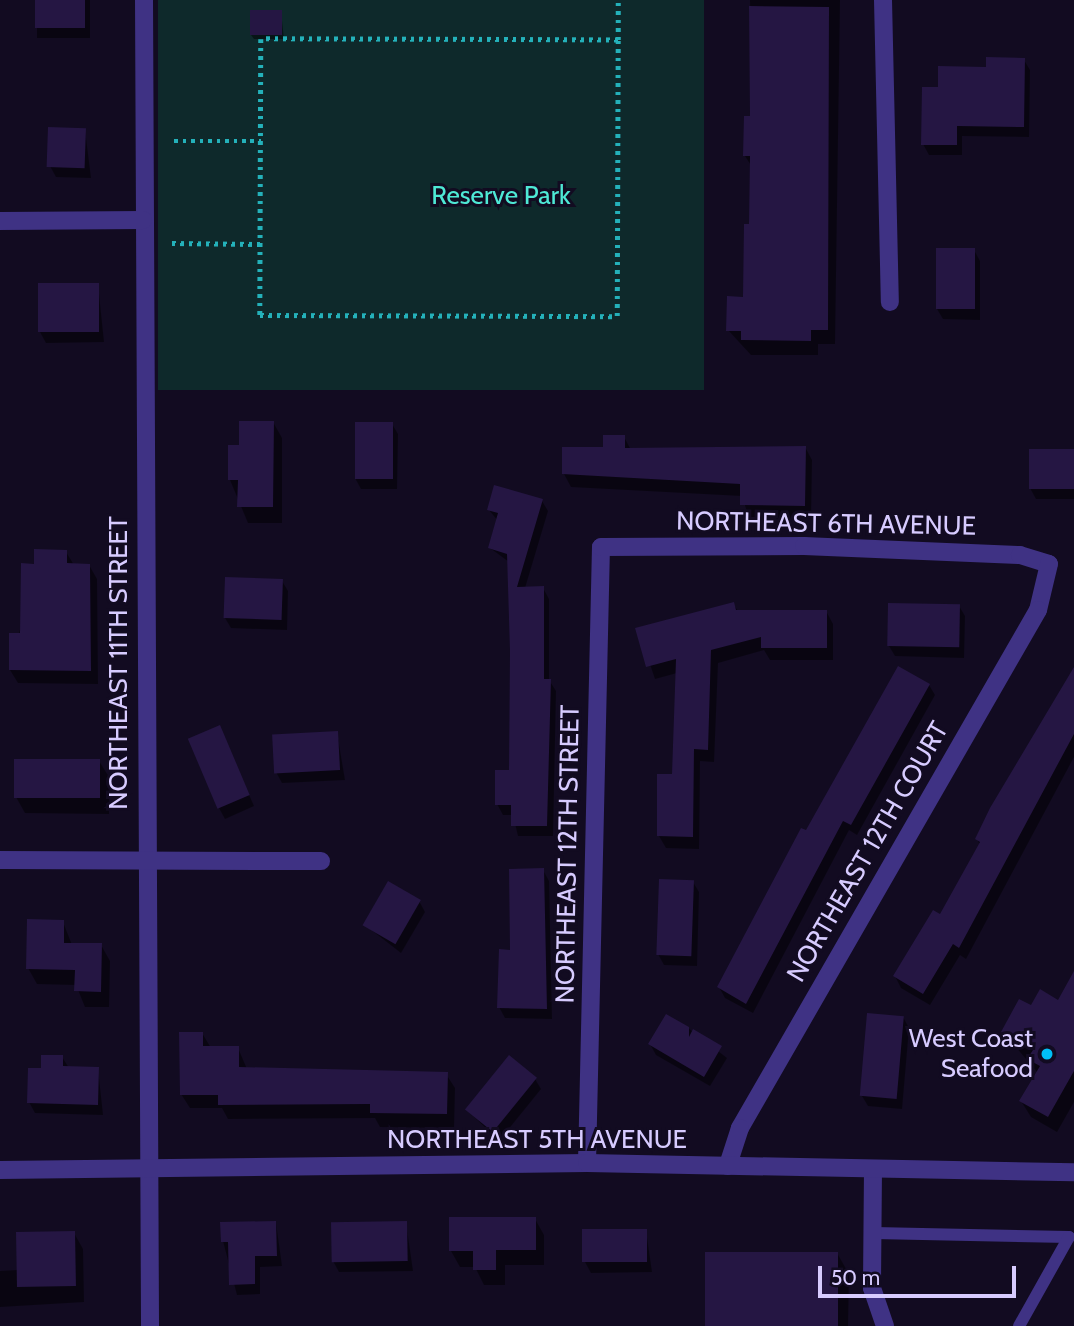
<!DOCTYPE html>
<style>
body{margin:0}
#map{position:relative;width:1074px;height:1326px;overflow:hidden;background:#120b21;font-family:Cabin,sans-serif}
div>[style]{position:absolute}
.green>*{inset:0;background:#0e292b;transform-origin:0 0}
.shadow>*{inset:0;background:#0007;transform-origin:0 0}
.building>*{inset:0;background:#251643;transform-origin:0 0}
.path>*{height:4.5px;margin-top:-2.25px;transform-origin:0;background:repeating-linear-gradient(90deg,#24b1ba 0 3.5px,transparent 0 8.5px)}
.lane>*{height:12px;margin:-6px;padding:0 6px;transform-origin:6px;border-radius:6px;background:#3f3284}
.street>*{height:18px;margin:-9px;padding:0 9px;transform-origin:9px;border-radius:9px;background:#3f3284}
.dots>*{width:19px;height:19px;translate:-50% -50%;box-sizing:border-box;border:4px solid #120b21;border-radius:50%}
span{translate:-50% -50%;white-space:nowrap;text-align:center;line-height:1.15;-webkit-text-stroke:6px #120b21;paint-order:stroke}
.park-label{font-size:26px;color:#4ee8d5}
.street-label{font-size:26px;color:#d7cbff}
.poi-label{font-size:26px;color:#d7cbff}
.right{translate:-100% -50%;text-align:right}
.scale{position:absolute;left:818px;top:1266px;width:198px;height:32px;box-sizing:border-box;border:4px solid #d7cbff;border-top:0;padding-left:9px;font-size:21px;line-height:24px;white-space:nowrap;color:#d7cbff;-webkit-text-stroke:5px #120b21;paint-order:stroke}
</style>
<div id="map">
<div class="green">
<div style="left:158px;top:0;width:546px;height:390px"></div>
</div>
<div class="shadow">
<div style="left:37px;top:0;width:53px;height:38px"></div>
<div style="clip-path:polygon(750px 0,840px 0,835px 344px,818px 344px,818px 355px,751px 355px,728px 330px,745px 298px,751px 226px,752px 167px,745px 156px,752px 118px)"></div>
<div style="clip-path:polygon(281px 12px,284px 39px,254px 39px,251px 35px)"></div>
<div style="clip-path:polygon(1024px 60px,1030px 70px,1029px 137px,962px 136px,962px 155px,929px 155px,923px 144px,939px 89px)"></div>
<div style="clip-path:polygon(85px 130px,91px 178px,56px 177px,50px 166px)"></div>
<div style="clip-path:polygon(974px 250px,980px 261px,980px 320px,943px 319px,937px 309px)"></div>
<div style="clip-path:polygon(98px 285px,104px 342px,46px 343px,40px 332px)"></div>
<div style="clip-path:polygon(273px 422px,282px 438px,282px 523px,248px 523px,230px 480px,241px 447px)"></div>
<div style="clip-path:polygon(392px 424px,398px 434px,397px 489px,361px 489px,355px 478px)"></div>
<div style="clip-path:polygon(624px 437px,631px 450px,805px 447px,812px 460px,811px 519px,749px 518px,742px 496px,571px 487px,564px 474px)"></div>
<div style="clip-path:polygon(1074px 451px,1074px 499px,1036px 499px,1030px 488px)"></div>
<div style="clip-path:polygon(542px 501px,548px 511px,525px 588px,543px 588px,549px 599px,549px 680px,556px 691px,553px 836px,518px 836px,513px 815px,503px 815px,497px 804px,511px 772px,511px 651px,509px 562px,490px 548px,498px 521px,489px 510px)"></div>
<div style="clip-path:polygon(66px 552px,74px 565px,89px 565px,97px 579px,98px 684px,18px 683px,10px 670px,36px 565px)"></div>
<div style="clip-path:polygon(282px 581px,288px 591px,287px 630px,231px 628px,225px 618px)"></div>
<div style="clip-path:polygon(733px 604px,738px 611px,826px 611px,833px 624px,833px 660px,770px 660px,764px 650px,718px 663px,714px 762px,700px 761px,699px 849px,666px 848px,659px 836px,673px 776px,677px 673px,655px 679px,638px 629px)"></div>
<div style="clip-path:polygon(959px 606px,965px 616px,964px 658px,895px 656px,889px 646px)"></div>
<div style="clip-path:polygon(1074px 673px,1074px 757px,966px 959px,960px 955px,930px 1005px,901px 988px,895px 976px,941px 916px,980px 845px,977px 839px)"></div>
<div style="clip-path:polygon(929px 685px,935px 695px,857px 835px,849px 830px,753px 1013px,725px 998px,719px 987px,807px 833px)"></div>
<div style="clip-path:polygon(219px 727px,254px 806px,225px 819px,219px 808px)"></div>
<div style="clip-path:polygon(337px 733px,345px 780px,282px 783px,276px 772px)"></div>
<div style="clip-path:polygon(99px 761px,109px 777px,109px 814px,25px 813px,16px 797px)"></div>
<div style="clip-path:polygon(543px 870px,549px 881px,552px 1019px,505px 1018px,499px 1007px,511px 951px)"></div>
<div style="clip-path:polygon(693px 882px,699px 892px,697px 966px,664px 965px,658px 954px)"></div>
<div style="clip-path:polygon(419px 901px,425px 912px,401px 953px,365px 925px)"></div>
<div style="clip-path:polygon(63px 922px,72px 945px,101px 945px,110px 961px,109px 1007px,85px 1007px,76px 985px,37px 984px,28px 968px)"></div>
<div style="clip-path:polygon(1074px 987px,1074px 1102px,1057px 1132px,1031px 1117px,1021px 1101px,1038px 1073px,1003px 1032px,1032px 1007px,1059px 1002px)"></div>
<div style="clip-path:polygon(903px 1017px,909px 1028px,902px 1109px,868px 1106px,862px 1096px)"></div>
<div style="clip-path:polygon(688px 1028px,727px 1058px,710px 1086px,656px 1055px,650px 1044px)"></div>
<div style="clip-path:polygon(202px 1033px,211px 1048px,238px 1048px,247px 1069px,446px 1074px,455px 1088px,454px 1128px,380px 1127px,375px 1118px,228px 1119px,222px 1108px,190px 1108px,181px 1094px)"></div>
<div style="clip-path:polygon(62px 1057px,69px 1068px,98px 1069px,103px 1115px,35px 1113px,29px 1102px,42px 1070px)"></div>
<div style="clip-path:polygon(535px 1079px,541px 1089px,499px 1141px,466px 1109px)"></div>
<div style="clip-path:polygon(535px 1219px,544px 1235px,544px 1265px,505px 1265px,505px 1285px,484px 1285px,475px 1267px,460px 1267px,451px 1251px)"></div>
<div style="clip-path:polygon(276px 1223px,282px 1266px,260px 1267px,260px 1294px,237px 1295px,223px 1241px)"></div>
<div style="clip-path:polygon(406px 1223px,413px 1271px,339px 1272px,333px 1261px)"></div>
<div style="clip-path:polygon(646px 1231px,652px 1272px,591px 1273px,585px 1262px)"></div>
<div style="clip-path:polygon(74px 1233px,83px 1249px,84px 1302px,0 1307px,0 1271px,18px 1270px)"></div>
<div style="clip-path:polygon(837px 1253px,849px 1274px,848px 1326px,707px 1326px)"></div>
</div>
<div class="building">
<div style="left:35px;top:0;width:50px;height:28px"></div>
<div style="clip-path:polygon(749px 6px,829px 7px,828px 330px,811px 330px,811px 341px,741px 340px,741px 331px,726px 331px,727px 296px,743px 297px,744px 224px,749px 224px,750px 156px,743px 156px,744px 116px,750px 116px)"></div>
<div style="left:250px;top:10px;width:32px;height:25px"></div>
<div style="clip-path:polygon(986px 57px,1025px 58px,1024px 127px,957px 126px,957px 145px,921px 145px,922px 87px,938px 87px,938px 66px,986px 67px)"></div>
<div style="left:48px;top:127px;width:38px;height:40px;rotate:2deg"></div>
<div style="left:936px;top:248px;width:39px;height:61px"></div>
<div style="left:99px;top:283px;width:49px;height:61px;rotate:90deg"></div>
<div style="clip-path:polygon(239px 421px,274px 421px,273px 507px,237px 507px,238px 480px,228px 480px,228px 445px,239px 445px)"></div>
<div style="left:355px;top:422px;width:38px;height:57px"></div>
<div style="clip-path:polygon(603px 435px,625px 435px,625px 448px,806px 446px,805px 506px,740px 505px,740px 484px,562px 474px,562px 447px,603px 447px)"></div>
<div style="left:1029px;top:449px;width:45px;height:40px"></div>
<div style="clip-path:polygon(494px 485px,543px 499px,517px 587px,544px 586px,544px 679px,551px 679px,547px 826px,511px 826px,511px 805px,495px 805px,495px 770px,509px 770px,510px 651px,507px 554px,488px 548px,498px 513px,487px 510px)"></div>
<div style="clip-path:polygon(34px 549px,67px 550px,67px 563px,90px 564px,91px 671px,9px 670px,9px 633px,20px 633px,21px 563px,34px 564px)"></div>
<div style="left:225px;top:577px;width:58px;height:41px;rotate:2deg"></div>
<div style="clip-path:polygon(734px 602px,736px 610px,827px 610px,827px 648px,761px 648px,761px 637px,711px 650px,708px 750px,694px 749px,693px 837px,657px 836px,657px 774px,672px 774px,676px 659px,646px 667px,635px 628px)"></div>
<div style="left:888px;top:603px;width:72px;height:43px;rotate:1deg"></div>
<div style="clip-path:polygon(898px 666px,930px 684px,851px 825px,843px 821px,746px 1004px,717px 987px,801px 828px,806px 830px)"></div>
<div style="clip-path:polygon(1074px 667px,1074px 734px,959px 948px,953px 944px,923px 994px,893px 976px,933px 910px,940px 914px,980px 842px,975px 839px,990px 808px)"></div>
<div style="left:220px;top:725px;width:76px;height:35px;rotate:67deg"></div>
<div style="left:338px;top:731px;width:39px;height:66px;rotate:87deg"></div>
<div style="left:14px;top:759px;width:86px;height:39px"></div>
<div style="clip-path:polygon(544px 868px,547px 1009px,497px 1008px,499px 949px,510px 950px,509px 869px)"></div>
<div style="left:659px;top:879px;width:35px;height:76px;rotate:2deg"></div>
<div style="left:388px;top:881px;width:38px;height:51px;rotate:30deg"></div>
<div style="clip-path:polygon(27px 919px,64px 920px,64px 943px,102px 943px,101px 992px,74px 991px,75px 970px,26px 969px)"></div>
<div style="clip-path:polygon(1074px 971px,1074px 1071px,1048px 1117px,1019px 1101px,1040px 1066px,1027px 1059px,1033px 1050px,1001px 1032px,1019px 999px,1031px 1005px,1040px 989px,1058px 1000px)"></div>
<div style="left:867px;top:1013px;width:37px;height:83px;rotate:5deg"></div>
<div style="clip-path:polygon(666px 1014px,689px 1027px,689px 1037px,693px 1029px,722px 1046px,704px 1077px,648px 1044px)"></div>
<div style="clip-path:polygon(179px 1032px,203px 1032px,203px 1046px,239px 1046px,239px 1067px,448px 1072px,447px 1114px,370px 1113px,370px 1104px,218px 1105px,218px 1095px,180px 1095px)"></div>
<div style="clip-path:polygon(41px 1055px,63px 1055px,63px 1066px,99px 1067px,98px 1105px,27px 1103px,28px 1068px,41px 1068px)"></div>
<div style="left:509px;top:1055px;width:36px;height:70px;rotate:39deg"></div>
<div style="clip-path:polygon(449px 1217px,536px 1217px,536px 1250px,496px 1250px,496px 1270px,473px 1270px,473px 1251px,449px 1251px)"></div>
<div style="clip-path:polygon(276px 1221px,277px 1256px,255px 1256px,255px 1284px,229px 1285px,228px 1242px,221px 1242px,220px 1222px)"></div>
<div style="left:407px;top:1221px;width:40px;height:76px;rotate:89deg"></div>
<div style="left:647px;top:1229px;width:33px;height:65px;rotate:90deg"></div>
<div style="left:75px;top:1231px;width:55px;height:59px;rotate:89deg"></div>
<div style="left:705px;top:1252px;width:133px;height:74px"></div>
</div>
<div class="path">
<div style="left:618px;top:40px;width:357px;rotate:-179.8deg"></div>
<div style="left:261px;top:39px;width:276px;rotate:90.2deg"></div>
<div style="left:260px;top:315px;width:357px;rotate:0.2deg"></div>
<div style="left:617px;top:316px;width:276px;rotate:-89.8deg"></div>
<div style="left:618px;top:40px;width:40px;rotate:-90deg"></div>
<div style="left:174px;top:141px;width:87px"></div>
<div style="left:172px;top:243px;width:88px;rotate:0.7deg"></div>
</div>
<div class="lane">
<div style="left:874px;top:1233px;width:195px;rotate:1.2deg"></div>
<div style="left:1069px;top:1237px;width:102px;rotate:119.3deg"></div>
</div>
<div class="street">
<div style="left:144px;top:0;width:1326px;rotate:89.74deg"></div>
<div style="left:883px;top:0;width:302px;rotate:88.7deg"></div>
<div style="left:0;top:221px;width:143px;rotate:-0.4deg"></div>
<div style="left:0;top:860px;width:321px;rotate:0.2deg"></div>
<div style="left:587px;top:1163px;width:616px;rotate:-88.7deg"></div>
<div style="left:601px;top:547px;width:203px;rotate:-0.3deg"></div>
<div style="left:804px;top:546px;width:216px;rotate:2.4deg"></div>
<div style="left:1020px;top:555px;width:30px;rotate:17deg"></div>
<div style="left:1049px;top:564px;width:47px;rotate:103.4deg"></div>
<div style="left:1038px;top:610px;width:598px;rotate:119.91deg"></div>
<div style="left:740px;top:1128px;width:40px;rotate:108deg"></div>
<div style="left:873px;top:1169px;width:119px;rotate:90.5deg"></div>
<div style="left:872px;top:1288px;width:40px;rotate:71.1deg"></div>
<div style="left:0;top:1170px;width:587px;rotate:-0.68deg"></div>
<div style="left:587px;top:1163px;width:487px;rotate:1.1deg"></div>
</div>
<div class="dots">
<div style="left:1047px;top:1054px;background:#00bff6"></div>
</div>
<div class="park-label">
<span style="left:501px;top:196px">Reserve Park</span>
</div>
<div class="street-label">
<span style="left:826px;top:524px;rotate:1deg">NORTHEAST 6TH AVENUE</span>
<span style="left:119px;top:663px;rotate:-90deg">NORTHEAST 11TH STREET</span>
<span style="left:868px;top:852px;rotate:-60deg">NORTHEAST 12TH COURT</span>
<span style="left:568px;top:854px;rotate:-89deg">NORTHEAST 12TH STREET</span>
<span style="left:537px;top:1140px">NORTHEAST 5TH AVENUE</span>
</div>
<div class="poi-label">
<span class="right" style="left:1033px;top:1054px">West Coast<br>Seafood</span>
</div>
<div class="scale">50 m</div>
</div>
